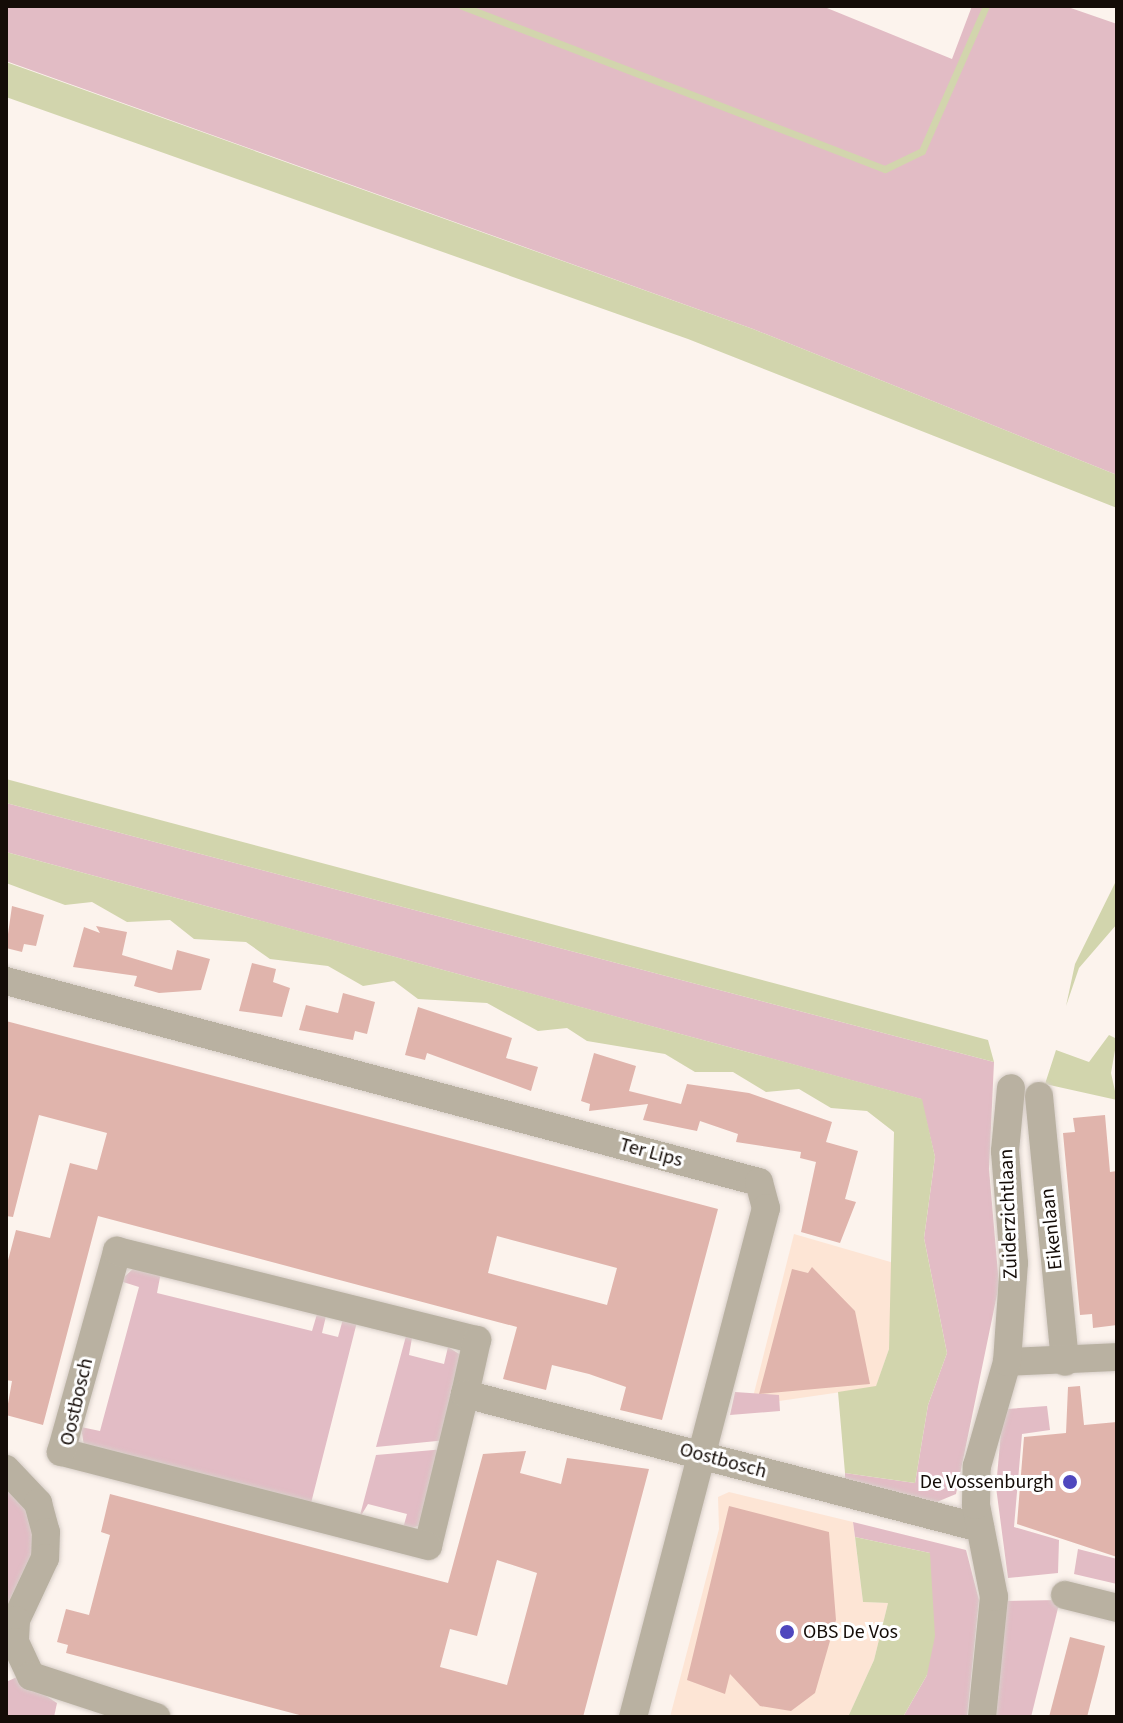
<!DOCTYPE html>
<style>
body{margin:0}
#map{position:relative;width:1123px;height:1723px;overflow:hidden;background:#fcf3ed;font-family:"Source Sans 3",sans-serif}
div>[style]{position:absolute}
.built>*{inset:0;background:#fde5d5}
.green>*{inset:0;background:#e2bcc5}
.water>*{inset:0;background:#d2d5ad}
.stream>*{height:7px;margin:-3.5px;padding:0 3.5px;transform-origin:3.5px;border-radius:3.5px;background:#d2d5ad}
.building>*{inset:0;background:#e0b4ac}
.roads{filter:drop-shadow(0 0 2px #d7cec8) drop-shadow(0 0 2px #d7cec8)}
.minor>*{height:28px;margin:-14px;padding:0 14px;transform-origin:14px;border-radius:14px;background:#b9b1a1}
.dots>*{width:22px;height:22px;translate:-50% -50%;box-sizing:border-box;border:4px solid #fff;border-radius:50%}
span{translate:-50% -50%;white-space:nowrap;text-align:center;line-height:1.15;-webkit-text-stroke:6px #fff;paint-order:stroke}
.street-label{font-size:20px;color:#140c07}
.poi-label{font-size:20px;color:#140c07}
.right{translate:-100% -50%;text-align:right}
.left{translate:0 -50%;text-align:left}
.frame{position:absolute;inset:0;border:8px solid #140c07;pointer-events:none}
</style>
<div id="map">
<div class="built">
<div style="clip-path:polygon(794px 1234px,894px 1263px,889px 1349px,876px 1387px,751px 1405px)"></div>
<div style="clip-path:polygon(729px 1492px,853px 1522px,863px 1602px,888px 1603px,874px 1660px,848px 1717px,670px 1717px,719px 1529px,718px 1497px)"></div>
</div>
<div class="green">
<div style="clip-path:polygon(6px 6px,822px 6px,952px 59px,972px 6px,1065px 6px,1117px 24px,1117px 475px,753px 329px,6px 61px)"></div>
<div style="clip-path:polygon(6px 803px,994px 1062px,989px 1169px,999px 1285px,956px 1494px,932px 1504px,845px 1482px,845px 1473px,915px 1483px,928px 1405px,947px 1353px,924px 1238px,935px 1157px,921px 1099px,6px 852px)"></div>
<div style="clip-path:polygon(137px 1265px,161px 1272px,157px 1293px,312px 1331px,317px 1314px,326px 1316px,322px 1333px,338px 1337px,343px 1319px,357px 1322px,310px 1507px,84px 1446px,81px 1427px,100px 1431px,139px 1287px,120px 1281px)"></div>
<div style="clip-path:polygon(406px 1336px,412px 1338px,409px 1355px,444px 1364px,448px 1347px,464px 1357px,447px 1440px,376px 1447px)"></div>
<div style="clip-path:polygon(735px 1392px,779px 1395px,780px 1411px,730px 1415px)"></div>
<div style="clip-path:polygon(1047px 1406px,1050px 1430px,1022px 1434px,1014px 1527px,1059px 1540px,1058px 1573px,1008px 1578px,996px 1487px,1001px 1432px,1007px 1409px)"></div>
<div style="clip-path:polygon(445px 1449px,423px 1524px,402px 1532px,407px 1514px,368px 1504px,359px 1519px,376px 1455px)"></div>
<div style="clip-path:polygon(6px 1481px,22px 1495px,33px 1524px,33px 1553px,6px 1615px)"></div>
<div style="clip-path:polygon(853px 1522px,966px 1550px,979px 1600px,967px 1717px,903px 1717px,927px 1675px,930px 1553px,855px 1537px)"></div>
<div style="clip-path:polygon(1078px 1549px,1117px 1559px,1117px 1584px,1074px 1574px)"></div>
<div style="clip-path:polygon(1060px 1600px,1031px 1717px,995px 1717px,1004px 1601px)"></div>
<div style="clip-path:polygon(17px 1677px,57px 1703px,54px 1717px,6px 1717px,6px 1682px)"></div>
</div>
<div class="water">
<div style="clip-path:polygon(6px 62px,753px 329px,1117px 475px,1117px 508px,688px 339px,6px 97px)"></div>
<div style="clip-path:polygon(6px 779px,988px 1040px,994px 1062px,6px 803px)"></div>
<div style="clip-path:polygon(6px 852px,922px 1099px,935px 1157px,924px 1238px,947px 1353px,928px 1405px,915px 1483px,845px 1473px,838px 1392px,876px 1386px,889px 1349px,894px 1132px,867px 1111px,831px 1108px,799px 1089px,766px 1092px,733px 1072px,695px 1072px,665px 1054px,587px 1041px,567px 1028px,538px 1031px,487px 1003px,418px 999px,394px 981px,363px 986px,328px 966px,270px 959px,246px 942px,194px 939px,170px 920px,127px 922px,92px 902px,65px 905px,6px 883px)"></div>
<div style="clip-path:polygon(1117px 879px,1117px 924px,1079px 968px,1066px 1006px,1075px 964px)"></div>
<div style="clip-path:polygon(1109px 1035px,1117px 1039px,1111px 1073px,1117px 1100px,1045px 1084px,1056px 1050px,1089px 1062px)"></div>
<div style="clip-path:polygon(855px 1537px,930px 1553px,935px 1636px,927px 1675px,903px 1717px,848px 1717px,874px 1660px,888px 1603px,863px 1602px)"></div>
</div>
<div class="stream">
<div style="left:462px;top:6px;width:453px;rotate:21.1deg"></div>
<div style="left:885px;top:169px;width:41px;rotate:-25.9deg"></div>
<div style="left:922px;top:151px;width:158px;rotate:-66.2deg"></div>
</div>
<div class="building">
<div style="clip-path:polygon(12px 906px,44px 915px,36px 946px,24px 944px,22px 952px,6px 948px)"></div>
<div style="clip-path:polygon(96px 926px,127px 932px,122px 955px,172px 970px,177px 950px,210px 959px,201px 990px,159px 993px,134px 986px,137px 976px,73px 967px,84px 927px,100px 933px)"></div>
<div style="clip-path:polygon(252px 963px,276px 969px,273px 982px,290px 988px,282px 1017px,239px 1011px)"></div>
<div style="clip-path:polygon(343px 993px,375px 1002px,367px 1034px,355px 1031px,353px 1040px,299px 1030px,306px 1005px,338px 1013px)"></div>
<div style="clip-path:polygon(418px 1007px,512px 1038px,506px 1058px,538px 1067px,531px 1091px,427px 1053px,425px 1060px,405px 1055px)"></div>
<div style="clip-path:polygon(evenodd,6px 1021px,718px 1209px,662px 1420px,620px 1410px,626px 1387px,589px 1374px,552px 1365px,546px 1390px,503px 1379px,517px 1327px,98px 1216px,43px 1425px,6px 1415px,12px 1381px,6px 1380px,6px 1268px,16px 1230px,50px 1238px,70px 1163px,97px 1170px,107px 1133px,39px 1115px,13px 1217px,6px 1216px,6px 1021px,497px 1236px,617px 1268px,607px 1305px,488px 1273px,497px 1236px)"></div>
<div style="clip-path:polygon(594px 1053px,636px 1066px,629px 1091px,681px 1104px,687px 1084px,749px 1093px,832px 1122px,826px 1142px,858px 1151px,845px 1199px,856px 1202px,840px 1243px,801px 1232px,816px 1162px,800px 1158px,801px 1152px,736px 1142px,738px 1134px,700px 1121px,697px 1131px,643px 1120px,648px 1104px,589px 1111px,590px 1104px,581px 1101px)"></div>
<div style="clip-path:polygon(1105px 1115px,1110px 1172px,1117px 1171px,1117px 1325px,1093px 1328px,1092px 1314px,1080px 1315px,1063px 1133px,1075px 1132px,1073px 1118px)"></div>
<div style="clip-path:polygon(812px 1267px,855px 1311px,870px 1384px,759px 1394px,792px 1269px,808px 1273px)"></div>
<div style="clip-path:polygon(1080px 1386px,1084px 1425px,1117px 1422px,1117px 1557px,1017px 1524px,1024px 1437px,1066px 1433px,1068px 1387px)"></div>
<div style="clip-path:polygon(evenodd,526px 1451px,520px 1473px,561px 1484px,567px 1458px,649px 1469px,583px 1717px,307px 1717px,66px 1653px,68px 1645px,57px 1642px,66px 1609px,89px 1615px,110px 1535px,101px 1532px,110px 1494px,448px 1583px,483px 1454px,526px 1451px,497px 1560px,537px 1573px,507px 1685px,440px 1667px,450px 1629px,477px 1636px,497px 1560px)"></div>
<div style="clip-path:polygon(729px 1506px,829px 1532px,836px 1620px,815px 1693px,791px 1711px,760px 1706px,730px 1674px,725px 1694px,687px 1680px)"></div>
<div style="clip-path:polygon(1070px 1637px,1105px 1646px,1098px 1675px,1087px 1717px,1049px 1717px)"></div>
</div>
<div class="roads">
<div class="minor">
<div style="left:6px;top:981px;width:779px;rotate:14.95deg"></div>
<div style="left:759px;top:1182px;width:27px;rotate:75deg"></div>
<div style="left:766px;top:1208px;width:526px;rotate:104.64deg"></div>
<div style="left:1039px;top:1096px;width:267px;rotate:84.4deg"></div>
<div style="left:1007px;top:1362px;width:110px;rotate:-2.6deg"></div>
<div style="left:465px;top:1394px;width:156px;rotate:103.7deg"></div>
<div style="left:428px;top:1546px;width:379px;rotate:-165.6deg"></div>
<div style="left:61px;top:1452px;width:209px;rotate:-74.4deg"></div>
<div style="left:117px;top:1251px;width:371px;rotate:13.9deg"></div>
<div style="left:477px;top:1340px;width:55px;rotate:102.5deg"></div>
<div style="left:465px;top:1394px;width:532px;rotate:14.58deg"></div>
<div style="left:6px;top:1469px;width:47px;rotate:46.7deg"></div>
<div style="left:38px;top:1503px;width:30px;rotate:75deg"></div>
<div style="left:46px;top:1532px;width:26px;rotate:92deg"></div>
<div style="left:45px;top:1558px;width:68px;rotate:115.1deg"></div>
<div style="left:16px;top:1620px;width:22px;rotate:93deg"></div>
<div style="left:15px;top:1642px;width:38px;rotate:65deg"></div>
<div style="left:31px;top:1676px;width:132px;rotate:18.2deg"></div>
<div style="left:1065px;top:1595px;width:54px;rotate:14deg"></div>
<div style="left:982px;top:1717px;width:121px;rotate:-84.3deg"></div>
<div style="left:994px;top:1597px;width:94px;rotate:-101.1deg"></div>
<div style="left:976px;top:1505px;width:39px;rotate:-89deg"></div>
<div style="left:977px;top:1466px;width:108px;rotate:-73.9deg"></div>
<div style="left:1007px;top:1362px;width:99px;rotate:-86deg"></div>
<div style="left:1014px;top:1263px;width:112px;rotate:-94.6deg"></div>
<div style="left:1005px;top:1151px;width:63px;rotate:-84.6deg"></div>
</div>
</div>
<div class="dots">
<div style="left:1070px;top:1482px;background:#4f47be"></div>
<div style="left:787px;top:1632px;background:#4f47be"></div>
</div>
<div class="street-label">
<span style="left:651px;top:1153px;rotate:15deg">Ter Lips</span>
<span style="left:1009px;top:1214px;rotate:-92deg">Zuiderzichtlaan</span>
<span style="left:1052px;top:1229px;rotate:-96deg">Eikenlaan</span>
<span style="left:77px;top:1402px;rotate:-77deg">Oostbosch</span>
<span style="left:723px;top:1461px;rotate:15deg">Oostbosch</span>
</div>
<div class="poi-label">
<span class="right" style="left:1054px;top:1482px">De Vossenburgh</span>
<span class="left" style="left:803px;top:1632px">OBS De Vos</span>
</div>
<div class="frame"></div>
</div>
